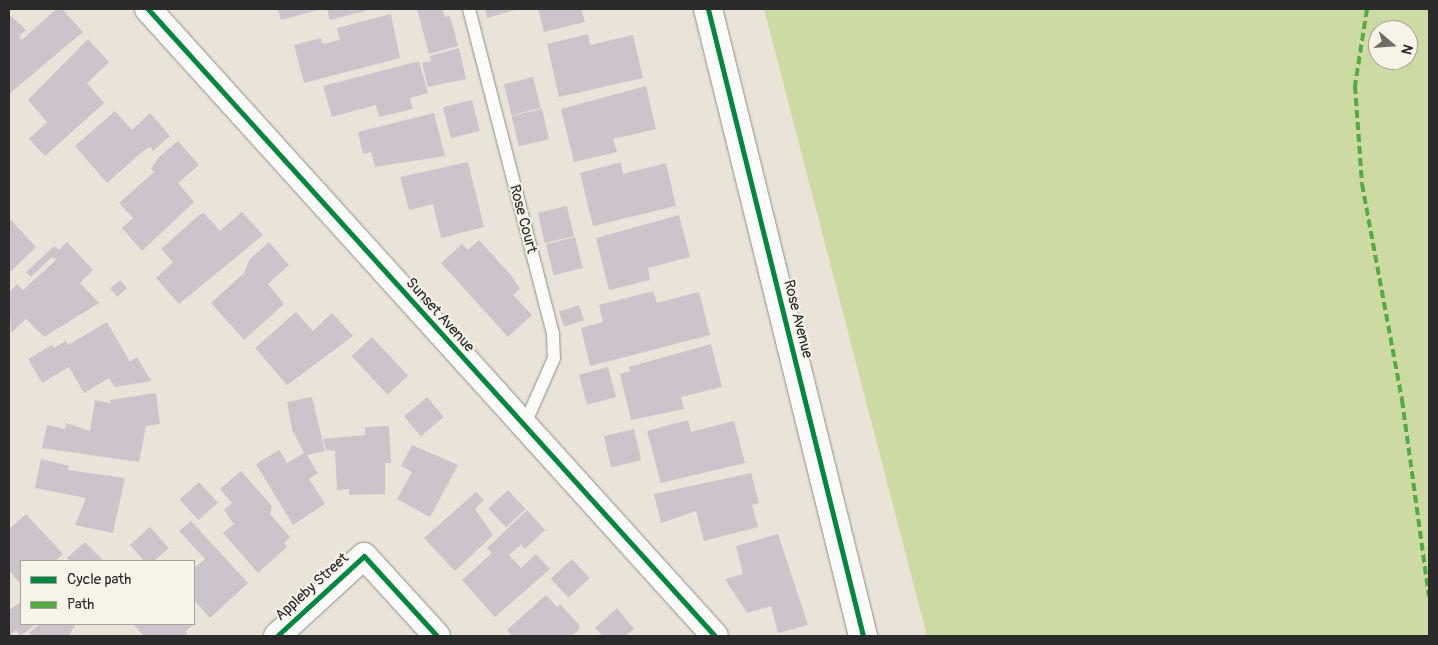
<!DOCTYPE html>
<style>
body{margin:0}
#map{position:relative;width:1438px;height:645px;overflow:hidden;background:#e9e4d7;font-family:Pangolin,sans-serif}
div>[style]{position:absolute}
.green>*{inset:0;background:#cedaa3}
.building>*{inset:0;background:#cdc4cb;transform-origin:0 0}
.roads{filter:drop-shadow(0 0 1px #908e87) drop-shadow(0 0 1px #908e87)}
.service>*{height:12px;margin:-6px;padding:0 6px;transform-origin:6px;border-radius:6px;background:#fcfbf9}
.minor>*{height:26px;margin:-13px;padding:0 13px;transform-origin:13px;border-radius:13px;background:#fcfbf9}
.tertiary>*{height:28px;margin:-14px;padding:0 14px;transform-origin:14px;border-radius:14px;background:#fcfbf9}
.quiet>*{height:4px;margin-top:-2px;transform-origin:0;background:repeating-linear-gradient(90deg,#54ab44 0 8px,transparent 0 12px)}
.cycleway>*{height:5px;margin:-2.5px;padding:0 2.5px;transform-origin:2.5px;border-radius:2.5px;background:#00873e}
span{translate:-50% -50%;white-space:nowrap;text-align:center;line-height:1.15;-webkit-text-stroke:4px #f7f3e8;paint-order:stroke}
.street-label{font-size:15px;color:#2b2b2b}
.frame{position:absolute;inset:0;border:10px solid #2b2b2b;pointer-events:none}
.legend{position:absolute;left:20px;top:560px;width:175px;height:65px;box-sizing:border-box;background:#f7f3e8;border:1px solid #a5a39c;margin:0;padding:6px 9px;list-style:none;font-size:15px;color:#2b2b2b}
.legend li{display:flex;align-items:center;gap:10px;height:25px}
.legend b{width:25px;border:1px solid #a5a39c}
.north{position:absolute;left:1368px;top:20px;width:50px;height:50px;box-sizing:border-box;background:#f7f3e8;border:1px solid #a5a39c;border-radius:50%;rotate:108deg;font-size:14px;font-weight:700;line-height:20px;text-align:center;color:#2b2b2b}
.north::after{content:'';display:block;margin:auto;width:18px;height:22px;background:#6e6c67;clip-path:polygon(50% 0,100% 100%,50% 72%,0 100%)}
</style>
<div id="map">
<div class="green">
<div style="clip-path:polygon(evenodd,764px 9px,1429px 9px,1429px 636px,927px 636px,764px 9px,1378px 30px,1408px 30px,1408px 60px,1378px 60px,1378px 30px)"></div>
</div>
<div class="building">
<div style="clip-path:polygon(56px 9px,62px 9px,83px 32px,9px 94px,9px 14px,26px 30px,19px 36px,22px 40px)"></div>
<div style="clip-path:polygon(278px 9px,321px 9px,281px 20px)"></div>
<div style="clip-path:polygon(327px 9px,373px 9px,330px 20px)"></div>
<div style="clip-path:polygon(417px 9px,442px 9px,445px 17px,450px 16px,458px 46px,429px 54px)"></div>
<div style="clip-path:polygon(485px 9px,519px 9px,487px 18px)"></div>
<div style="clip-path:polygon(538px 9px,581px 9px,585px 22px,544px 32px)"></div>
<div style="clip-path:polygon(391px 14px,400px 58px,304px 83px,294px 45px,321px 38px,322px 44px,340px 40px,337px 28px)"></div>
<div style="clip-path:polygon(588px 34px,590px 45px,633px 35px,643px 78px,559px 97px,547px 44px)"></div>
<div style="clip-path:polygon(88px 39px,109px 62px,87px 83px,104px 103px,45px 156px,29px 139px,47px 122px,28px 100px)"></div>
<div style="clip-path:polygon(459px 48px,466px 79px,428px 87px,422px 63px,431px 61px,430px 56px)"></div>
<div style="clip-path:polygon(419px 61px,428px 93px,410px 98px,413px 109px,379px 117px,376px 105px,332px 117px,323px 86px)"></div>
<div style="left:533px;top:77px;width:32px;height:30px;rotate:76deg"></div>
<div style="clip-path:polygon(646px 86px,656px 129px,613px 139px,617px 152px,574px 162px,561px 109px)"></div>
<div style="left:472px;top:100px;width:32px;height:30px;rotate:76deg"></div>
<div style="left:542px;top:109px;width:31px;height:31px;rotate:77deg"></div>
<div style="clip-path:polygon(115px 111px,132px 130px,150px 113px,170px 136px,153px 151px,150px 147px,143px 151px,107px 183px,75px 146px)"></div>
<div style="clip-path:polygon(434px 113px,445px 156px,375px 167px,371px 152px,363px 154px,358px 132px)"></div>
<div style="clip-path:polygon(178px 141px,199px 165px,178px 183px,194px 202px,142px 251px,122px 228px,133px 218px,119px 203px,154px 172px,151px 169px,159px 157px)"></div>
<div style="clip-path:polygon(468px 162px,484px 227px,441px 238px,433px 204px,409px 210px,400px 177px)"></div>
<div style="clip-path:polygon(621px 162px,623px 174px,666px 163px,676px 206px,593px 226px,580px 173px)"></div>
<div style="left:567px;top:206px;width:31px;height:30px;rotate:77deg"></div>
<div style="clip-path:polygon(242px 212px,263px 235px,179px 304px,156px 278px,173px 262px,161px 249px,199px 215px,204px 213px,220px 231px)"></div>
<div style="clip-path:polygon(679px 215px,690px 257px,648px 268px,650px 280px,609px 290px,596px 238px)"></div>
<div style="clip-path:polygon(9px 218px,36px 247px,9px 273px)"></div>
<div style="left:575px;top:237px;width:32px;height:30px;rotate:76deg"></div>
<div style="clip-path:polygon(479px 240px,510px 274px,520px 289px,513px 295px,532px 315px,508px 337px,441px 263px,462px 244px,468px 250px)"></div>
<div style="clip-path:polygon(67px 242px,93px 270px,80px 283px,99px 303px,44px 337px,26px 319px,11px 333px,9px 293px,17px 284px,23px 290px,56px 260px,52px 257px,31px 277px,26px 272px,54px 246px,59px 250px)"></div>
<div style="clip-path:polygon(269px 242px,289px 265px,268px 284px,284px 304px,244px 340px,211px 303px,244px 273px,250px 259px)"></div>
<div style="left:120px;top:280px;width:11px;height:13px;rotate:49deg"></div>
<div style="clip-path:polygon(653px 291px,657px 303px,699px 292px,710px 335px,590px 366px,581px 328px,603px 322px,599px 305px)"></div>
<div style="left:579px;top:305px;width:16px;height:21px;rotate:72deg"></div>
<div style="clip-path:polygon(296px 312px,313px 331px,332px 313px,353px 336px,287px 385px,255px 348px)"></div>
<div style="clip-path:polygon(107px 322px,130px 362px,137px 357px,151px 381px,115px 387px,109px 378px,84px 393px,69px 367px,42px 383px,28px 359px,52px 345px,54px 348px,66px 341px,68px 345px)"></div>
<div style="left:372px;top:337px;width:53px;height:28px;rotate:47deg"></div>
<div style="clip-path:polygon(711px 344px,722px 387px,681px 397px,684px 409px,631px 420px,620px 374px,630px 371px,629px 367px)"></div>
<div style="left:608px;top:367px;width:31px;height:30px;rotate:75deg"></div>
<div style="clip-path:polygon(156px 393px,160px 424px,146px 426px,139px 462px,42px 448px,47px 425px,65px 429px,66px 423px,90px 431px,95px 400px,110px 403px,110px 400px)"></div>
<div style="clip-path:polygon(312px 397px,325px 451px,307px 455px,318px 473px,309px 479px,325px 504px,293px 525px,256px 464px,279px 450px,287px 463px,304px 453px,292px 429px,287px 402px)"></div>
<div style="left:427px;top:397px;width:26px;height:30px;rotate:50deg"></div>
<div style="clip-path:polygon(688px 420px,691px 432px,734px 421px,745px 463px,661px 483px,647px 431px)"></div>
<div style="clip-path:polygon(389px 426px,391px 463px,385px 463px,385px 494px,349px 495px,349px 489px,337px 490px,335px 451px,326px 450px,323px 439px,365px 435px,365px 427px)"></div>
<div style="left:634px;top:429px;width:32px;height:31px;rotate:77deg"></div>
<div style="clip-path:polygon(412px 445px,458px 465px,430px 517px,397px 499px,412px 472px,401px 466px)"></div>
<div style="clip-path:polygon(41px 459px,69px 466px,68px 470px,125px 478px,113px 533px,75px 525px,86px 498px,35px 488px)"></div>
<div style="clip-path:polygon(241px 471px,272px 506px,270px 514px,290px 537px,284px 543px,287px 547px,258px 573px,223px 533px,234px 524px,224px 510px,232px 503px,220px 489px)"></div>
<div style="clip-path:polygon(751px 473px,759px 503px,752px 505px,758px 527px,704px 541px,696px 511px,661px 523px,654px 494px)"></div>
<div style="left:199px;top:482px;width:28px;height:26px;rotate:48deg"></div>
<div style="left:508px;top:490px;width:26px;height:27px;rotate:47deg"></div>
<div style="clip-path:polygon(476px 492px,484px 500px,475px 509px,493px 535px,455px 571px,424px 538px)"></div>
<div style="clip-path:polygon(527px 510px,545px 530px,525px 549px,521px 545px,509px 555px,521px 568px,536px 554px,550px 569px,495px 617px,462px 580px,492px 553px,487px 548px)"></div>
<div style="clip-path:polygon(26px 514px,63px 554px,55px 561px,21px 561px,21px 585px,9px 570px,9px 529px)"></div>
<div style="clip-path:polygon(191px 521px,248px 583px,210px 618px,194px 600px,194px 568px,205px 559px,179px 531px)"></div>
<div style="clip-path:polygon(150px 527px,169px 548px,154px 561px,144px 561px,130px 545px)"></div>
<div style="clip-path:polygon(778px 534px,808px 625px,778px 633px,771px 606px,747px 613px,725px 579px,743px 574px,736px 546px)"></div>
<div style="clip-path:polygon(85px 542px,104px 561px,70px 561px,67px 558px)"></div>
<div style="left:572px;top:559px;width:26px;height:29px;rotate:47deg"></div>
<div style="clip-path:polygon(546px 595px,557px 607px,560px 604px,580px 626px,578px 631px,572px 636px,512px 636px,507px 630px)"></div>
<div style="clip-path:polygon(21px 602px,21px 624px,36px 624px,20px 636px,16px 630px,10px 635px,9px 610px)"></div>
<div style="clip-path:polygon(617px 608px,634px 629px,625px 636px,603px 636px,595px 628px)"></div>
<div style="clip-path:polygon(40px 624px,75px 624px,75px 625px,69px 636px,32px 636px,29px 633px)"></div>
<div style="clip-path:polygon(133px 624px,194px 624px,186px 631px,188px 636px,144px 636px)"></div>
</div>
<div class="roads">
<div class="service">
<div style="left:469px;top:9px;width:336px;rotate:75.5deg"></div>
<div style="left:553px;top:334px;width:24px;rotate:88deg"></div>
<div style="left:554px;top:358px;width:74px;rotate:113.8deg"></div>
</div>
<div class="minor">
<div style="left:148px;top:9px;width:845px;rotate:47.88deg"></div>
<div style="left:277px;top:636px;width:118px;rotate:-42.6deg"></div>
<div style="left:364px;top:556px;width:108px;rotate:47.6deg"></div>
</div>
<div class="tertiary">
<div style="left:708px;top:9px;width:646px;rotate:76.11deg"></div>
</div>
</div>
<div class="quiet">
<div style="left:1367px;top:9px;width:78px;rotate:98.9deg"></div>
<div style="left:1355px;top:86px;width:98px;rotate:85.9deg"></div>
<div style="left:1362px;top:184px;width:220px;rotate:79.5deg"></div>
<div style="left:1402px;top:400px;width:198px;rotate:82.2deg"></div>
</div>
<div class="cycleway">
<div style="left:148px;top:9px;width:845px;rotate:47.88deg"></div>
<div style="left:708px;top:9px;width:646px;rotate:76.11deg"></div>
<div style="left:277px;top:636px;width:118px;rotate:-42.6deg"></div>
<div style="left:364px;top:556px;width:108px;rotate:47.6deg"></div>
</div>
<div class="street-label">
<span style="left:523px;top:219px;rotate:75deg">Rose Court</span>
<span style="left:440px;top:315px;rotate:48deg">Sunset Avenue</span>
<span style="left:798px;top:319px;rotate:76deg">Rose Avenue</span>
<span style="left:312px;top:587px;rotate:-42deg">Appleby Street</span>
</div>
<div class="frame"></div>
<ul class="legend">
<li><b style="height:6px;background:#00873e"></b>Cycle path</li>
<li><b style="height:6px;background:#54ab44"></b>Path</li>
</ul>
<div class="north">N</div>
</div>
